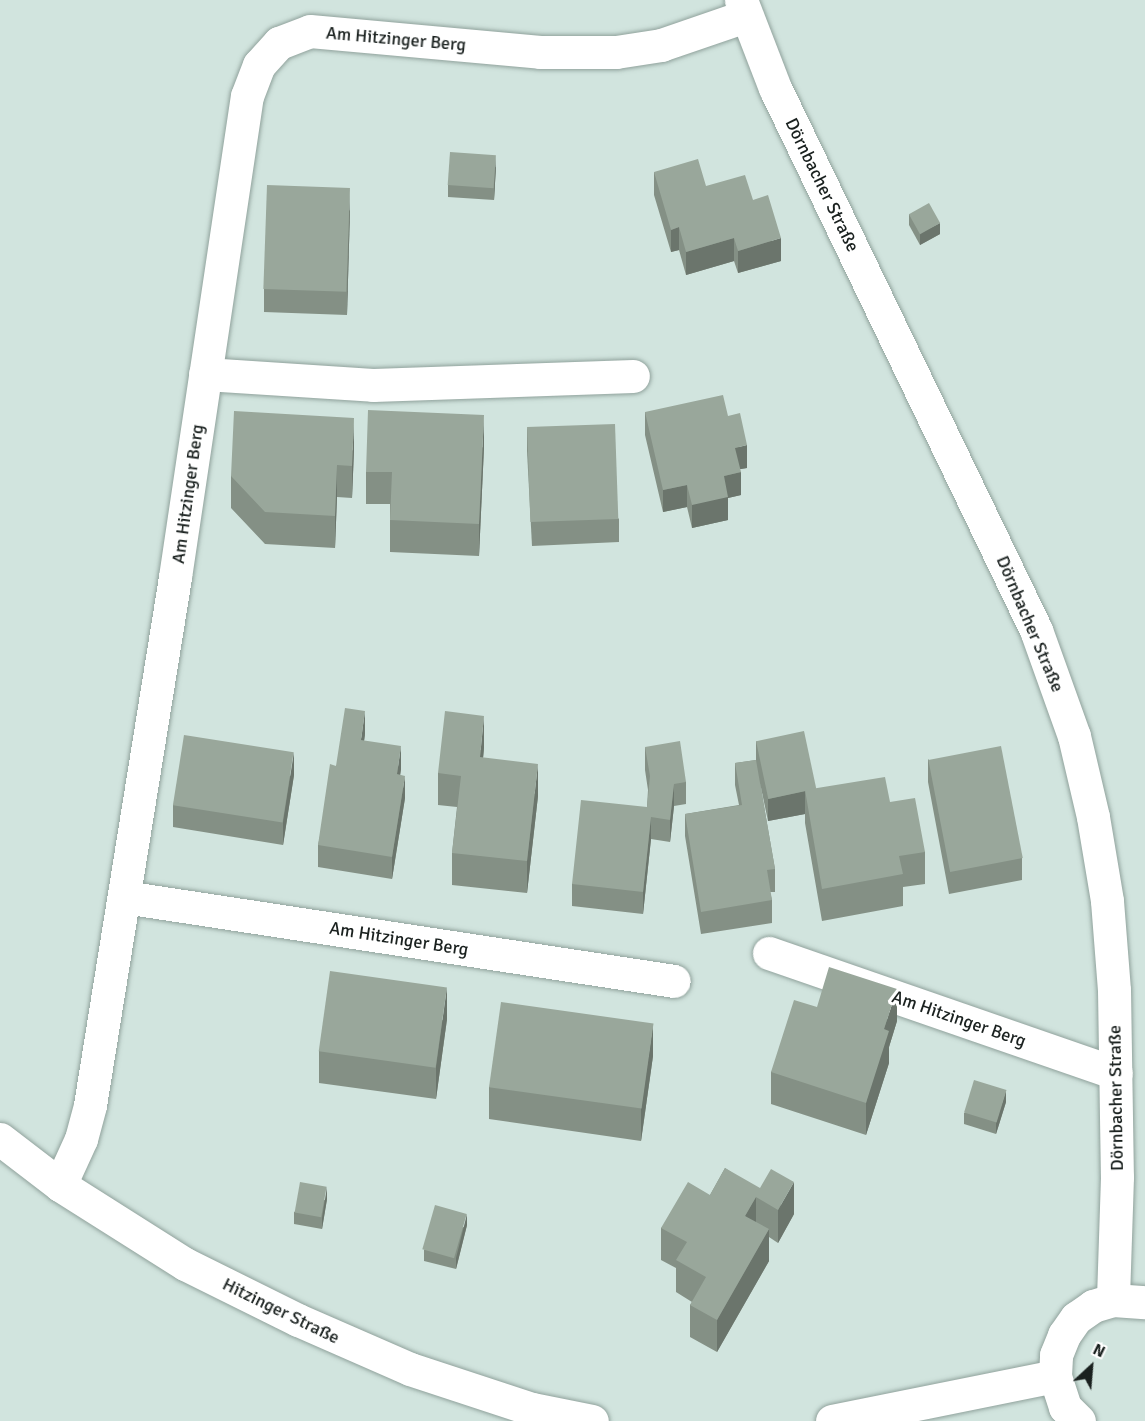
<!DOCTYPE html>
<meta charset="utf-8">
<style>
body{margin:0}
#map{position:relative;width:1145px;height:1421px;overflow:hidden;background:#d1e4de;font-family:Signika,sans-serif}
div>[style]{position:absolute}
.roads{filter:drop-shadow(0 0 2px #90a29c) drop-shadow(0 0 2px #90a29c)}
.minor>*{height:33px;margin:-16.5px;padding:0 16.5px;transform-origin:16.5px;border-radius:16.5px;background:#fff}
.tertiary>*{height:33px;margin:-16.5px;padding:0 16.5px;transform-origin:16.5px;border-radius:16.5px;background:#fff}
.wall>*{inset:0;background:#849085}
.shaded-wall>*{inset:0;background:#6b756c}
.building>*{inset:0;background:#99a79b;transform-origin:0 0}
span{translate:-50% -50%;white-space:nowrap;text-align:center;line-height:1.15;-webkit-text-stroke:6px #fff;paint-order:stroke}
.street-label{font-size:18px;color:#1a211f}
.north{position:absolute;left:1061px;top:1337px;width:60px;height:60px;-webkit-text-stroke:4px #fff;paint-order:stroke;rotate:26deg;font-size:16px;font-weight:700;line-height:24px;text-align:center;color:#1a211f}
.north::after{content:'';display:block;margin:auto;width:21px;height:27px;background:#1a211f;clip-path:polygon(50% 0,100% 100%,50% 72%,0 100%)}
</style>
<div id="map">
<div class="roads">
<div class="minor">
<div style="left:205px;top:374px;width:168px;rotate:3.7deg"></div>
<div style="left:373px;top:385px;width:260px;rotate:-2deg"></div>
<div style="left:124px;top:897px;width:556px;rotate:8.68deg"></div>
<div style="left:769px;top:953px;width:367px;rotate:19.1deg"></div>
<div style="left:60px;top:1185px;width:51px;rotate:-65.5deg"></div>
<div style="left:81px;top:1139px;width:35px;rotate:-75deg"></div>
<div style="left:90px;top:1105px;width:535px;rotate:-80.85deg"></div>
<div style="left:175px;top:577px;width:486px;rotate:-81.5deg"></div>
<div style="left:247px;top:96px;width:33px;rotate:-69deg"></div>
<div style="left:259px;top:65px;width:30px;rotate:-48deg"></div>
<div style="left:279px;top:43px;width:33px;rotate:-21deg"></div>
<div style="left:310px;top:31px;width:231px;rotate:5.2deg"></div>
<div style="left:540px;top:52px;width:76px"></div>
<div style="left:616px;top:52px;width:46px;rotate:-8.8deg"></div>
<div style="left:661px;top:45px;width:89px;rotate:-19deg"></div>
</div>
<div class="tertiary">
<div style="left:741px;top:0;width:94px;rotate:68.9deg"></div>
<div style="left:775px;top:88px;width:602px;rotate:64.29deg"></div>
<div style="left:1036px;top:630px;width:113px;rotate:70.3deg"></div>
<div style="left:1074px;top:736px;width:83px;rotate:76.8deg"></div>
<div style="left:1093px;top:817px;width:85px;rotate:80.5deg"></div>
<div style="left:1107px;top:901px;width:89px;rotate:85.5deg"></div>
<div style="left:1114px;top:990px;width:187px;rotate:89.1deg"></div>
<div style="left:1117px;top:1177px;width:123px;rotate:91.9deg"></div>
<div style="left:0;top:1139px;width:76px;rotate:37.5deg"></div>
<div style="left:60px;top:1185px;width:148px;rotate:32.3deg"></div>
<div style="left:185px;top:1264px;width:126px;rotate:26.4deg"></div>
<div style="left:298px;top:1320px;width:122px;rotate:23.6deg"></div>
<div style="left:410px;top:1369px;width:128px;rotate:18.2deg"></div>
<div style="left:532px;top:1409px;width:61px;rotate:11.3deg"></div>
<div style="left:832px;top:1421px;width:227px;rotate:-11.4deg"></div>
<div style="left:1079px;top:1421px;width:20px;rotate:-135deg"></div>
<div style="left:1065px;top:1407px;width:33px;rotate:-108deg"></div>
<div style="left:1055px;top:1376px;width:21px;rotate:-87deg"></div>
<div style="left:1056px;top:1355px;width:22px;rotate:-68deg"></div>
<div style="left:1064px;top:1335px;width:21px;rotate:-55deg"></div>
<div style="left:1076px;top:1318px;width:21px;rotate:-35deg"></div>
<div style="left:1093px;top:1306px;width:21px;rotate:-17deg"></div>
<div style="left:1113px;top:1300px;width:32px;rotate:4deg"></div>
</div>
</div>
<div class="wall">
<div style="clip-path:polygon(496px 167px,494px 200px,448px 197px,448px 185px)"></div>
<div style="clip-path:polygon(654px 172px,753px 200px,781px 261px,738px 273px,734px 261px,686px 275px,679px 250px,671px 252px,654px 195px)"></div>
<div style="clip-path:polygon(350px 210px,347px 315px,264px 312px,264px 289px)"></div>
<div style="clip-path:polygon(909px 214px,940px 234px,920px 245px,909px 225px)"></div>
<div style="clip-path:polygon(645px 412px,728px 416px,747px 468px,740px 469px,741px 495px,728px 498px,728px 520px,692px 528px,687px 507px,663px 512px,645px 435px)"></div>
<div style="clip-path:polygon(527px 428px,619px 519px,619px 542px,532px 546px,527px 451px)"></div>
<div style="clip-path:polygon(484px 447px,479px 556px,390px 552px,390px 504px,366px 504px,366px 472px)"></div>
<div style="clip-path:polygon(354px 450px,352px 498px,337px 497px,335px 548px,265px 544px,231px 508px,231px 476px)"></div>
<div style="clip-path:polygon(365px 734px,364px 741px,401px 769px,400px 775px,405px 798px,392px 879px,318px 867px,318px 845px,336px 766px)"></div>
<div style="clip-path:polygon(756px 741px,816px 789px,890px 802px,925px 852px,925px 884px,903px 887px,903px 906px,822px 921px,805px 823px,805px 814px,768px 821px,760px 783px,775px 869px,775px 892px,770px 892px,772px 900px,772px 923px,701px 934px,685px 836px,685px 814px,739px 805px,735px 785px,735px 763px,756px 760px)"></div>
<div style="clip-path:polygon(645px 747px,686px 782px,686px 804px,674px 806px,670px 842px,651px 839px,643px 914px,572px 906px,572px 884px,647px 807px,648px 790px,645px 770px)"></div>
<div style="clip-path:polygon(484px 748px,483px 758px,538px 796px,527px 893px,452px 885px,452px 853px,457px 807px,438px 805px,438px 773px)"></div>
<div style="clip-path:polygon(928px 759px,1022px 858px,1022px 880px,949px 894px,928px 782px)"></div>
<div style="clip-path:polygon(294px 775px,283px 845px,173px 827px,173px 805px)"></div>
<div style="clip-path:polygon(817px 1007px,897px 1021px,889px 1047px,889px 1063px,866px 1135px,771px 1104px,771px 1072px)"></div>
<div style="clip-path:polygon(447px 1019px,436px 1099px,319px 1083px,319px 1051px)"></div>
<div style="clip-path:polygon(653px 1056px,641px 1141px,489px 1119px,489px 1087px)"></div>
<div style="clip-path:polygon(1006px 1102px,996px 1134px,964px 1124px,964px 1113px)"></div>
<div style="clip-path:polygon(725px 1168px,794px 1214px,778px 1243px,769px 1237px,769px 1261px,717px 1352px,690px 1337px,690px 1305px,692px 1302px,676px 1292px,676px 1268px,661px 1260px,661px 1228px,710px 1195px)"></div>
<div style="clip-path:polygon(327px 1199px,322px 1229px,294px 1224px,294px 1212px)"></div>
<div style="clip-path:polygon(467px 1225px,456px 1269px,424px 1261px,424px 1250px)"></div>
</div>
<div class="shaded-wall">
<div style="clip-path:polygon(496px 155px,496px 167px,494px 200px,494px 189px)"></div>
<div style="clip-path:polygon(350px 188px,350px 210px,347px 315px,347px 292px)"></div>
<div style="clip-path:polygon(940px 223px,940px 234px,920px 245px,920px 233px)"></div>
<div style="clip-path:polygon(679px 227px,679px 250px,671px 252px,671px 230px)"></div>
<div style="clip-path:polygon(734px 238px,734px 261px,686px 275px,686px 252px)"></div>
<div style="clip-path:polygon(781px 238px,781px 261px,738px 273px,738px 251px)"></div>
<div style="clip-path:polygon(484px 415px,484px 447px,479px 556px,479px 524px)"></div>
<div style="clip-path:polygon(354px 418px,354px 450px,352px 498px,352px 466px)"></div>
<div style="clip-path:polygon(747px 445px,747px 468px,735px 470px,735px 448px)"></div>
<div style="clip-path:polygon(337px 465px,337px 497px,335px 548px,335px 516px)"></div>
<div style="clip-path:polygon(741px 472px,741px 495px,728px 498px,728px 520px,692px 528px,692px 505px,724px 476px)"></div>
<div style="clip-path:polygon(687px 485px,687px 507px,663px 512px,663px 490px)"></div>
<div style="clip-path:polygon(365px 711px,365px 734px,361px 763px,361px 740px)"></div>
<div style="clip-path:polygon(484px 716px,484px 748px,480px 789px,480px 757px)"></div>
<div style="clip-path:polygon(401px 746px,401px 769px,397px 797px,397px 774px)"></div>
<div style="clip-path:polygon(294px 752px,294px 775px,283px 845px,283px 822px)"></div>
<div style="clip-path:polygon(538px 764px,538px 796px,527px 893px,527px 861px)"></div>
<div style="clip-path:polygon(405px 776px,405px 798px,392px 879px,392px 857px)"></div>
<div style="clip-path:polygon(674px 784px,674px 806px,670px 842px,670px 820px)"></div>
<div style="clip-path:polygon(805px 791px,805px 814px,768px 821px,768px 799px)"></div>
<div style="clip-path:polygon(651px 817px,651px 839px,643px 914px,643px 892px)"></div>
<div style="clip-path:polygon(447px 987px,447px 1019px,436px 1099px,436px 1067px)"></div>
<div style="clip-path:polygon(897px 989px,897px 1021px,889px 1047px,889px 1063px,866px 1135px,866px 1103px,884px 1029px)"></div>
<div style="clip-path:polygon(653px 1024px,653px 1056px,641px 1141px,641px 1109px)"></div>
<div style="clip-path:polygon(1006px 1090px,1006px 1102px,996px 1134px,996px 1123px)"></div>
<div style="clip-path:polygon(794px 1182px,794px 1214px,778px 1243px,778px 1210px)"></div>
<div style="clip-path:polygon(327px 1187px,327px 1199px,322px 1229px,322px 1218px)"></div>
<div style="clip-path:polygon(756px 1197px,756px 1229px,745px 1216px)"></div>
<div style="clip-path:polygon(467px 1214px,467px 1225px,456px 1269px,456px 1258px)"></div>
<div style="clip-path:polygon(769px 1229px,769px 1261px,717px 1352px,717px 1320px)"></div>
</div>
<div class="building">
<div style="left:450px;top:152px;width:46px;height:33px;rotate:4deg"></div>
<div style="clip-path:polygon(698px 159px,706px 186px,745px 175px,753px 200px,768px 195px,781px 238px,738px 251px,734px 238px,686px 252px,679px 227px,671px 230px,654px 172px)"></div>
<div style="left:267px;top:185px;width:83px;height:104px;rotate:2deg"></div>
<div style="left:929px;top:203px;width:23px;height:23px;rotate:61deg"></div>
<div style="clip-path:polygon(723px 395px,728px 416px,740px 413px,747px 445px,735px 448px,741px 472px,724px 476px,728px 497px,692px 505px,687px 485px,663px 490px,645px 412px)"></div>
<div style="clip-path:polygon(368px 410px,484px 415px,479px 524px,390px 520px,392px 472px,366px 472px)"></div>
<div style="clip-path:polygon(234px 411px,354px 418px,352px 466px,337px 465px,335px 516px,265px 512px,231px 476px)"></div>
<div style="left:615px;top:424px;width:95px;height:88px;rotate:88deg"></div>
<div style="clip-path:polygon(345px 708px,365px 711px,361px 740px,401px 746px,397px 774px,405px 776px,392px 857px,318px 845px,330px 764px,336px 766px)"></div>
<div style="clip-path:polygon(445px 711px,484px 716px,480px 757px,538px 764px,527px 861px,452px 853px,461px 776px,438px 773px)"></div>
<div style="left:804px;top:731px;width:59px;height:49px;rotate:78deg"></div>
<div style="left:184px;top:735px;width:111px;height:71px;rotate:9deg"></div>
<div style="clip-path:polygon(680px 741px,686px 782px,674px 784px,670px 820px,651px 817px,643px 892px,572px 884px,581px 800px,647px 807px,650px 776px,645px 747px)"></div>
<div style="left:1001px;top:746px;width:114px;height:74px;rotate:79deg"></div>
<div style="clip-path:polygon(756px 760px,775px 869px,767px 870px,772px 900px,701px 912px,685px 814px,742px 805px,735px 763px)"></div>
<div style="clip-path:polygon(885px 777px,890px 802px,915px 798px,925px 852px,899px 856px,903px 874px,822px 889px,805px 790px)"></div>
<div style="clip-path:polygon(829px 967px,897px 989px,884px 1029px,889px 1031px,866px 1103px,771px 1072px,794px 1000px,817px 1007px)"></div>
<div style="left:330px;top:971px;width:118px;height:81px;rotate:8deg"></div>
<div style="left:501px;top:1002px;width:154px;height:86px;rotate:8deg"></div>
<div style="left:974px;top:1080px;width:34px;height:34px;rotate:17deg"></div>
<div style="clip-path:polygon(725px 1168px,760px 1188px,771px 1169px,794px 1182px,778px 1210px,756px 1197px,745px 1216px,769px 1229px,717px 1320px,690px 1305px,706px 1277px,676px 1260px,687px 1242px,661px 1228px,688px 1182px,710px 1195px)"></div>
<div style="left:300px;top:1182px;width:27px;height:31px;rotate:10deg"></div>
<div style="left:435px;top:1205px;width:33px;height:46px;rotate:16deg"></div>
</div>
<div class="street-label">
<span style="left:396px;top:39px;rotate:5deg">Am Hitzinger Berg</span>
<span style="left:822px;top:185px;rotate:64deg">Dörnbacher Straße</span>
<span style="left:188px;top:494px;rotate:-82deg">Am Hitzinger Berg</span>
<span style="left:1030px;top:624px;rotate:67deg">Dörnbacher Straße</span>
<span style="left:399px;top:939px;rotate:9deg">Am Hitzinger Berg</span>
<span style="left:959px;top:1019px;rotate:19deg">Am Hitzinger Berg</span>
<span style="left:1116px;top:1098px;rotate:-91deg">Dörnbacher Straße</span>
<span style="left:281px;top:1311px;rotate:26deg">Hitzinger Straße</span>
</div>
<div class="north">N</div>
</div>
